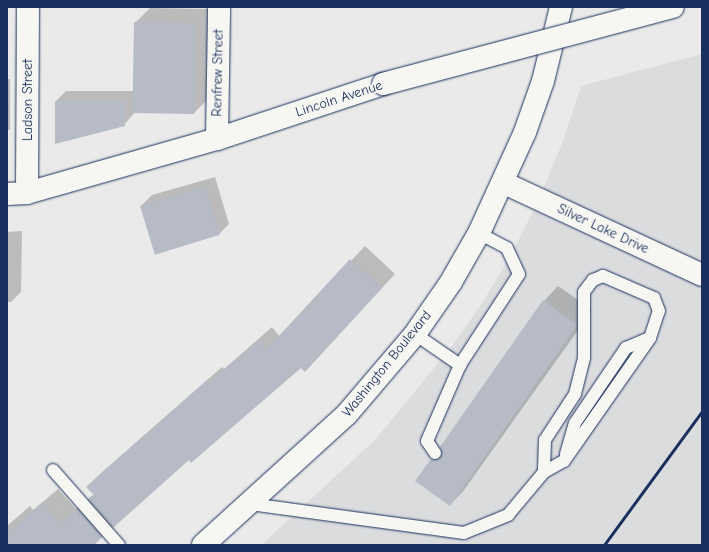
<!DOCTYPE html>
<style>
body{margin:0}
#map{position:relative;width:709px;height:552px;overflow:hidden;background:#e9eae9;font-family:"Comic Neue",sans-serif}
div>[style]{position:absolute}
.built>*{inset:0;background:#dadcde}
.shadow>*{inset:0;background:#0003;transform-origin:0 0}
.building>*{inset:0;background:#b6bbc6;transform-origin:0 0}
.roads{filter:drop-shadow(0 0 1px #1b2f5e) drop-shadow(0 0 1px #1b2f5e)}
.lane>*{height:12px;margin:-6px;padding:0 6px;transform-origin:6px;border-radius:6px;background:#f6f6f2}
.street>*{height:22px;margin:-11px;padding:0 11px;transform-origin:11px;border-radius:11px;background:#f6f6f2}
.secondary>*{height:22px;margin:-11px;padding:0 11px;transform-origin:11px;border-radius:11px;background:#f6f6f2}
.highway>*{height:22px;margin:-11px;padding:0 11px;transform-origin:11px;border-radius:11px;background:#f6f6f2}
.rail>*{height:3px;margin:-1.5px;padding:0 1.5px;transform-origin:1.5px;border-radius:1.5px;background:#1b2f5e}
.bridges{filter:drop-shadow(0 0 1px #1b2f5e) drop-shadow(0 0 1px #1b2f5e)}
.secondary-bridge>*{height:22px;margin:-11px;padding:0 11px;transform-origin:11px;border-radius:11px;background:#f6f6f2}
span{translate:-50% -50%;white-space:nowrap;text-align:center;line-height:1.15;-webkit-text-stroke:3.5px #f6f6f2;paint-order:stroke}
.street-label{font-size:14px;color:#1b2f5e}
.frame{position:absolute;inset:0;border:8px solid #1b2f5e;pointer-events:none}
</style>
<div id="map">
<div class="built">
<div style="clip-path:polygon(702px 54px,702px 545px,261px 545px,375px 440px,449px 350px,483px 302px,513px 251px,539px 199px,561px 146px,581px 86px)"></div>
</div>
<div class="shadow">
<div style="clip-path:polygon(150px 8px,210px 9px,209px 98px,194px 113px,135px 112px,124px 125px,56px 101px,66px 91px,135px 91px,135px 23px)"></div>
<div style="left:7px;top:79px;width:3px;height:51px"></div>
<div style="clip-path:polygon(215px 177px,229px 224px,219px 234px,141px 206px,152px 195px)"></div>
<div style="clip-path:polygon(22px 231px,21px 292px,11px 302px,7px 302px,7px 232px)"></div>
<div style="clip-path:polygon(365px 246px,395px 274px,305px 371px,301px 367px,189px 459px,93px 545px,7px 545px,7px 526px,30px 506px,33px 510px,58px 489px,76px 509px,94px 494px,87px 487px,101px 473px,222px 367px,224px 369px,272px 327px,280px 337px)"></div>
<div style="clip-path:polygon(558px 286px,591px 309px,591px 312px,464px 490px,450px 505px,432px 460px,441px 450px,544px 301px)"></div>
</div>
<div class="building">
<div style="left:134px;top:22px;width:62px;height:91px;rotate:1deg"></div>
<div style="clip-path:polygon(55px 101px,125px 101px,125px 126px,55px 144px)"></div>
<div style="left:205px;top:186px;width:51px;height:68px;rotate:73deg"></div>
<div style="clip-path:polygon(350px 259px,382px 288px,305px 372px,301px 368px,191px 463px,189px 460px,114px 527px,89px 500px,94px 495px,86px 487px,207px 380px,209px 383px,258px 340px,266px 350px)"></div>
<div style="clip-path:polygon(543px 300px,576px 324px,576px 327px,450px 506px,415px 481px,431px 459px,436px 460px,442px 457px,440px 447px)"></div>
<div style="clip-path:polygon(43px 503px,61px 523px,78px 509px,102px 537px,94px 545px,7px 545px,7px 533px)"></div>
</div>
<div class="roads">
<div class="lane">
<div style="left:415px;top:334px;width:55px;rotate:34.6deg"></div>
<div style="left:435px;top:453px;width:14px;rotate:-124deg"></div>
<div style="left:427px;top:441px;width:83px;rotate:-66.5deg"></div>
<div style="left:460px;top:365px;width:108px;rotate:-57deg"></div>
<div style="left:519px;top:274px;width:29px;rotate:-115deg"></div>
<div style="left:507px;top:248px;width:32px;rotate:-152deg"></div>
<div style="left:566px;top:454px;width:32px;rotate:-74deg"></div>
<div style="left:575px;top:423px;width:91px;rotate:-55.8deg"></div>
<div style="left:626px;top:348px;width:26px;rotate:-23deg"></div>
<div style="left:53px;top:470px;width:100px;rotate:48.7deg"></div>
<div style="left:250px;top:504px;width:216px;rotate:7.7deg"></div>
<div style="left:464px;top:533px;width:48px;rotate:-22.2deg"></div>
<div style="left:508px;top:515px;width:56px;rotate:-50.1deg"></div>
<div style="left:544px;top:472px;width:23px;rotate:-29deg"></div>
<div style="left:564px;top:461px;width:150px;rotate:-55deg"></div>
<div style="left:650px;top:338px;width:28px;rotate:-72deg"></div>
<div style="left:659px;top:311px;width:14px;rotate:-111deg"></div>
<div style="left:654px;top:298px;width:56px;rotate:-156.7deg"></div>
<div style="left:603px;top:276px;width:11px;rotate:158deg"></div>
<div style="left:593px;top:280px;width:15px;rotate:127deg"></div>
<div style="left:584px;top:292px;width:66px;rotate:90deg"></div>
<div style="left:584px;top:358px;width:37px;rotate:104deg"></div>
<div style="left:575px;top:394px;width:55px;rotate:123.1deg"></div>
<div style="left:545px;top:440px;width:32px;rotate:92deg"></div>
</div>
<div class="street">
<div style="left:217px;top:139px;width:132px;rotate:-89.1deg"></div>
<div style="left:504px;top:183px;width:218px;rotate:24.9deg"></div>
<div style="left:27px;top:193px;width:186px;rotate:-89.7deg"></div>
</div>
<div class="secondary">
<div style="left:7px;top:194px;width:20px;rotate:-3deg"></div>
<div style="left:27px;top:193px;width:198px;rotate:-15.9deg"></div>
<div style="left:217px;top:139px;width:175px;rotate:-18.3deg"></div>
</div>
<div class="highway">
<div style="left:203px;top:545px;width:195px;rotate:-42.3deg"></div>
<div style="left:347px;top:414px;width:105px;rotate:-49.6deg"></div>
<div style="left:415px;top:334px;width:63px;rotate:-55.3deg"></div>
<div style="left:451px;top:282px;width:56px;rotate:-60.3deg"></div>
<div style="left:479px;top:233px;width:111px;rotate:-65.5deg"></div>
<div style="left:525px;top:132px;width:54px;rotate:-70.6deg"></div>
<div style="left:543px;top:81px;width:76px;rotate:-76.3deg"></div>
</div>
</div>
<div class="rail">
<div style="left:604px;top:545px;width:166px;rotate:-53.8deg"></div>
</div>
<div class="bridges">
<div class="secondary-bridge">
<div style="left:383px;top:84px;width:300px;rotate:-14.9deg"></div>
</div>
</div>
<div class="street-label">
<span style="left:218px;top:73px;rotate:-89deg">Renfrew Street</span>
<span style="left:339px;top:99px;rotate:-18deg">Lincoln Avenue</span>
<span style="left:28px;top:100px;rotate:-90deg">Ladson Street</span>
<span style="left:603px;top:229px;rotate:25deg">Silver Lake Drive</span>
<span style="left:387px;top:364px;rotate:-51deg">Washington Boulevard</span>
</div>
<div class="frame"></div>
</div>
